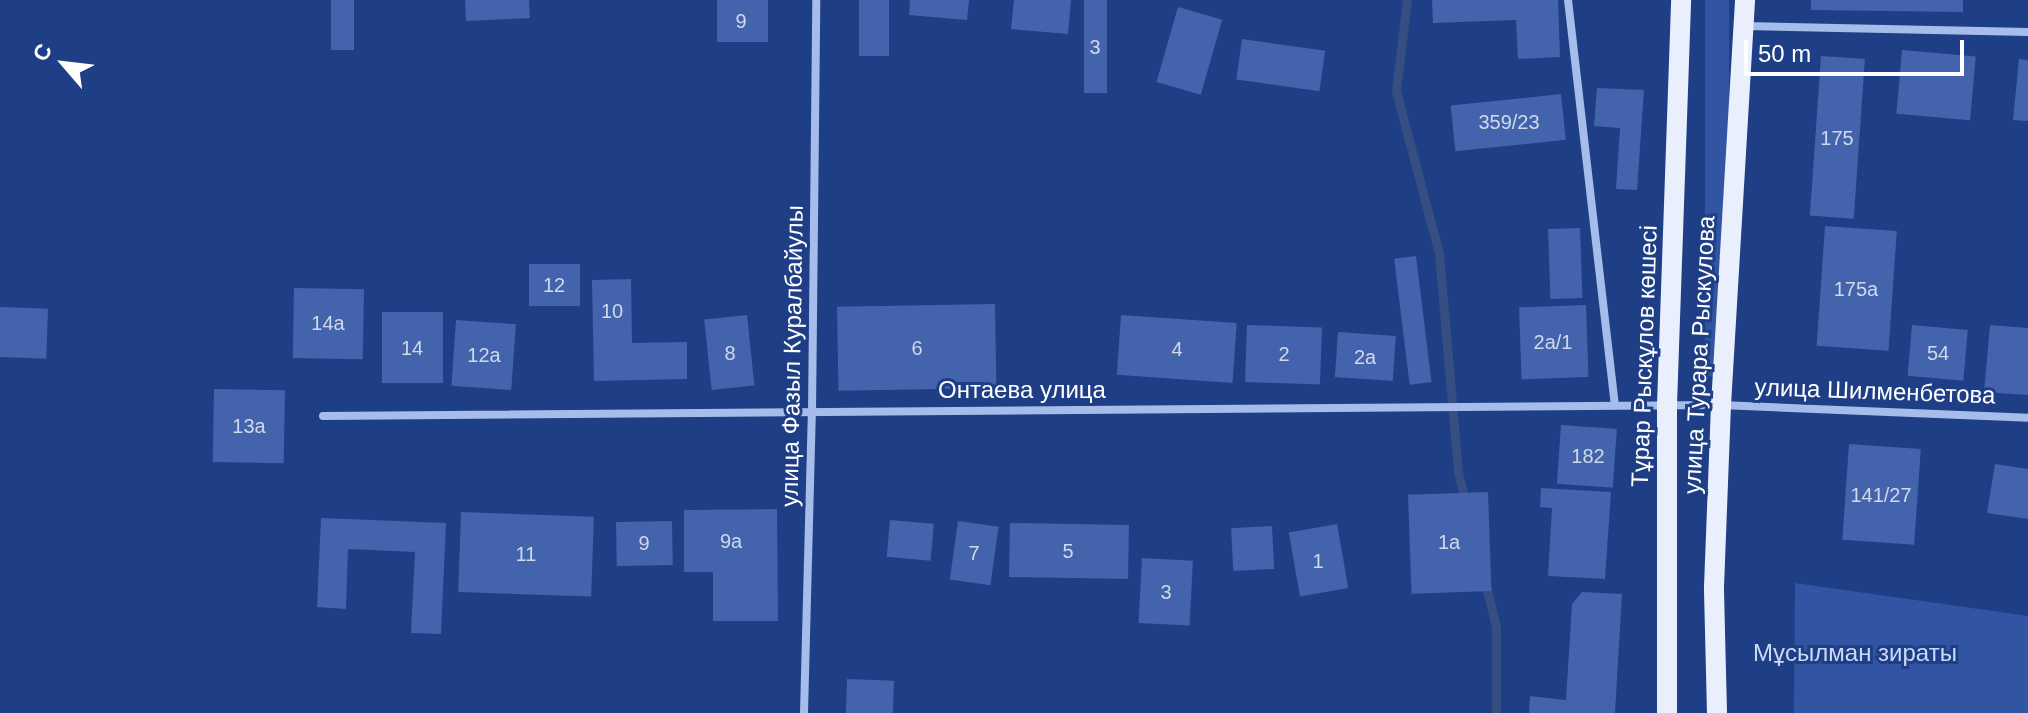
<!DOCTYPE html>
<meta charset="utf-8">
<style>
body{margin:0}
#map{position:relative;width:2028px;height:713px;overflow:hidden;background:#1e3e85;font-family:Arial,sans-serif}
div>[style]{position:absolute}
.green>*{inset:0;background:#3255a3;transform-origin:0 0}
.stream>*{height:9px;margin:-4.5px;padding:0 4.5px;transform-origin:4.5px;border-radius:4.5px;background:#374e83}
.building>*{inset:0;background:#4364ac;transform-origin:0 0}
.minor>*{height:8px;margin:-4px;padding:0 4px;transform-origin:4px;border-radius:4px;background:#a6bcea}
.primary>*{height:20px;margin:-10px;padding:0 10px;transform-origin:10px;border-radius:10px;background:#eaeffe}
span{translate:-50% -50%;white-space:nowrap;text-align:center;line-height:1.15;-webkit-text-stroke:6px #1e3e85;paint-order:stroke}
.number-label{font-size:20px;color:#d0d8ea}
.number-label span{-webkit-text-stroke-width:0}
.street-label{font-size:24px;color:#fff}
.park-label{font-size:24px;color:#cbd9f8}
.north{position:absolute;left:24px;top:24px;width:80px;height:80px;-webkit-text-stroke:6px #1e3e85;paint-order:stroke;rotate:298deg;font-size:22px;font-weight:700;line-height:32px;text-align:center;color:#fff}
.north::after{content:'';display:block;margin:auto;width:28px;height:36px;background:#fff;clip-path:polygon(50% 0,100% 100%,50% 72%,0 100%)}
.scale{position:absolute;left:1744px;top:40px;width:220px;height:36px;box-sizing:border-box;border:4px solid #fff;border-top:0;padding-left:10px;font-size:24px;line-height:28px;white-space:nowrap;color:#fff;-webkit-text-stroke:6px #1e3e85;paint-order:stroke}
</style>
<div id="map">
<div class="green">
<div style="left:1705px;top:0;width:24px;height:376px"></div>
<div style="clip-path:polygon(1795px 583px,2028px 616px,2028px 713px,1794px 713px)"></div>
</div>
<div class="stream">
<div style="left:1407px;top:0;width:92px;rotate:96.9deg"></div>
<div style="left:1396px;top:91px;width:169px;rotate:75.2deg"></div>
<div style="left:1439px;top:254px;width:219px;rotate:85deg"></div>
<div style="left:1458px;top:472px;width:30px;rotate:76deg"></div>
<div style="left:1485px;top:582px;width:46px;rotate:76.3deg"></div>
<div style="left:1496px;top:627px;width:86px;rotate:90deg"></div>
</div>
<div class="building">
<div style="left:331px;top:0;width:23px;height:50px"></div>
<div style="clip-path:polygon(465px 0,529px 0,530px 18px,466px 21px)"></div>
<div style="left:717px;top:0;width:51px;height:42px"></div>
<div style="left:859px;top:0;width:30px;height:56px"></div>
<div style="clip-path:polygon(910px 0,969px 0,967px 20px,909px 15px)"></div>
<div style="clip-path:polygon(1014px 0,1071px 0,1068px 34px,1011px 29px)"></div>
<div style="left:1084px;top:0;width:23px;height:93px"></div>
<div style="clip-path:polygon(1432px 0,1558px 0,1560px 57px,1518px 59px,1516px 20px,1433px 23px)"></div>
<div style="clip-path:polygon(1811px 0,1963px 0,1963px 12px,1811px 10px)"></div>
<div style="left:1178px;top:7px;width:46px;height:78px;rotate:16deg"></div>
<div style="left:1242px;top:39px;width:84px;height:41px;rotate:8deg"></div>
<div style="left:1902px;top:50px;width:74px;height:64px;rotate:5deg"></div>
<div style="left:1821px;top:56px;width:44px;height:160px;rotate:4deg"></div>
<div style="clip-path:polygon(2019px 59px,2028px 60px,2028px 121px,2013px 120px)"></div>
<div style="clip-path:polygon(1597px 88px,1644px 90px,1637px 190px,1616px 189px,1620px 128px,1594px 126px)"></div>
<div style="left:1561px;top:94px;width:46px;height:111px;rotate:84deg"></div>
<div style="left:1825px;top:226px;width:72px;height:120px;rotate:4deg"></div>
<div style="left:1580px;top:228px;width:70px;height:32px;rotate:88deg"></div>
<div style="left:1416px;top:256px;width:127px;height:22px;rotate:83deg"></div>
<div style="left:529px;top:264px;width:51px;height:42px"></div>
<div style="clip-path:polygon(631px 279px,632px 343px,687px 342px,687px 379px,594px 381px,592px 280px)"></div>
<div style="left:294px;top:288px;width:70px;height:70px;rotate:1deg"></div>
<div style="left:995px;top:304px;width:84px;height:158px;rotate:89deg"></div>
<div style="left:1586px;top:305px;width:72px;height:67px;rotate:88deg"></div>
<div style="left:0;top:307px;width:48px;height:50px;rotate:2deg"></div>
<div style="left:382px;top:312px;width:61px;height:71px"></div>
<div style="left:747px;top:315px;width:71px;height:43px;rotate:84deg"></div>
<div style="left:1121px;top:315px;width:116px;height:60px;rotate:4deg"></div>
<div style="left:456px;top:320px;width:60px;height:66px;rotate:4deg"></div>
<div style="left:1247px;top:325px;width:75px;height:57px;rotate:2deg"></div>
<div style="left:1912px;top:325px;width:56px;height:51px;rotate:5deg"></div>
<div style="clip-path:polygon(1990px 325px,2028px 328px,2028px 395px,1984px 392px)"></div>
<div style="left:1338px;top:332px;width:58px;height:45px;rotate:4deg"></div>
<div style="left:214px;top:389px;width:71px;height:73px;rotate:1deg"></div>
<div style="left:1561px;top:425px;width:56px;height:59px;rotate:4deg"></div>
<div style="left:1849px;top:444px;width:72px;height:96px;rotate:4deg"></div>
<div style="clip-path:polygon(1995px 464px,2028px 469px,2028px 519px,1987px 513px)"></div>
<div style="clip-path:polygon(1541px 488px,1611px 492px,1605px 579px,1548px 576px,1552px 508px,1540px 507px)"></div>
<div style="left:1488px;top:492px;width:99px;height:80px;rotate:88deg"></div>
<div style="clip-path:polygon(777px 509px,778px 621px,713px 621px,713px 572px,684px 572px,684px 510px)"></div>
<div style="left:461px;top:512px;width:133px;height:80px;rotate:2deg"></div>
<div style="clip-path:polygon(321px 518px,446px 523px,441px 634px,411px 633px,415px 552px,348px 549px,346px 609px,317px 607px)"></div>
<div style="left:890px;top:520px;width:44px;height:37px;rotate:5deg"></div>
<div style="left:672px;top:521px;width:44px;height:56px;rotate:89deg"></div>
<div style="left:958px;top:521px;width:41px;height:59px;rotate:8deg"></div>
<div style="left:1010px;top:523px;width:119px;height:54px;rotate:1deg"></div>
<div style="left:1337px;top:524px;width:65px;height:49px;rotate:80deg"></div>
<div style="left:1272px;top:526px;width:43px;height:41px;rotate:87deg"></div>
<div style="left:1142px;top:558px;width:51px;height:65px;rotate:3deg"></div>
<div style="clip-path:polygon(1582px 592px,1622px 594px,1615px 713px,1529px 713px,1530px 696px,1566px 700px,1572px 604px)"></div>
<div style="left:847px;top:679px;width:47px;height:34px;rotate:2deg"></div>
</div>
<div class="minor">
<div style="left:1568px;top:0;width:408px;rotate:83.4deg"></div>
<div style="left:1744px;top:26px;width:284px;rotate:1.2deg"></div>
<div style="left:323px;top:416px;width:1398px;rotate:-0.45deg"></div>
<div style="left:1721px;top:405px;width:307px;rotate:2.4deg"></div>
<div style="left:804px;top:713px;width:301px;rotate:-88.5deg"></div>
<div style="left:812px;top:412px;width:412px;rotate:-89.4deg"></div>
</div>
<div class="primary">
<div style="left:1667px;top:713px;width:308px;rotate:-90deg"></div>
<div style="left:1667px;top:405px;width:405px;rotate:-88deg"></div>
<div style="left:1717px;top:713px;width:126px;rotate:-91.4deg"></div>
<div style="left:1714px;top:587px;width:182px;rotate:-87.8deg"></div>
<div style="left:1721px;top:405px;width:406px;rotate:-86.6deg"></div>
</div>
<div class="number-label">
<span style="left:741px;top:21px">9</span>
<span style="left:1095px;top:47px">3</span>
<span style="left:1509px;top:122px">359/23</span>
<span style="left:1837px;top:138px">175</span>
<span style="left:554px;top:285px">12</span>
<span style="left:1856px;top:289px">175а</span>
<span style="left:612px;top:311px">10</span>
<span style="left:328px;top:323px">14а</span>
<span style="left:1553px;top:342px">2a/1</span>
<span style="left:412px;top:348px">14</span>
<span style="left:917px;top:348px">6</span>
<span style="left:1177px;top:349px">4</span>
<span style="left:730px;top:353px">8</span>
<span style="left:1938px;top:353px">54</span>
<span style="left:1284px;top:354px">2</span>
<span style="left:484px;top:355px">12а</span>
<span style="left:1365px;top:357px">2а</span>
<span style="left:249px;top:426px">13а</span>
<span style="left:1588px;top:456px">182</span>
<span style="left:1881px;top:495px">141/27</span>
<span style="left:731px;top:541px">9а</span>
<span style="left:1449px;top:542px">1а</span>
<span style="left:644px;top:543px">9</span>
<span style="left:1068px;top:551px">5</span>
<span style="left:974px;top:553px">7</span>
<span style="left:526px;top:554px">11</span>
<span style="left:1318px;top:561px">1</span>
<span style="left:1166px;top:592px">3</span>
</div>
<div class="street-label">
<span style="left:1699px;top:355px;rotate:-87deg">улица Турара Рыскулова</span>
<span style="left:792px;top:356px;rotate:-89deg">улица Фазыл Куралбайулы</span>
<span style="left:1644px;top:356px;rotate:-88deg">Тұрар Рыскұлов көшесі</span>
<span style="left:1022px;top:390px">Онтаева улица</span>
<span style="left:1875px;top:391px;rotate:2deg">улица Шилменбетова</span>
</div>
<div class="park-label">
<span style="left:1855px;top:653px">Мұсылман зираты</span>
</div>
<div class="north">С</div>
<div class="scale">50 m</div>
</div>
